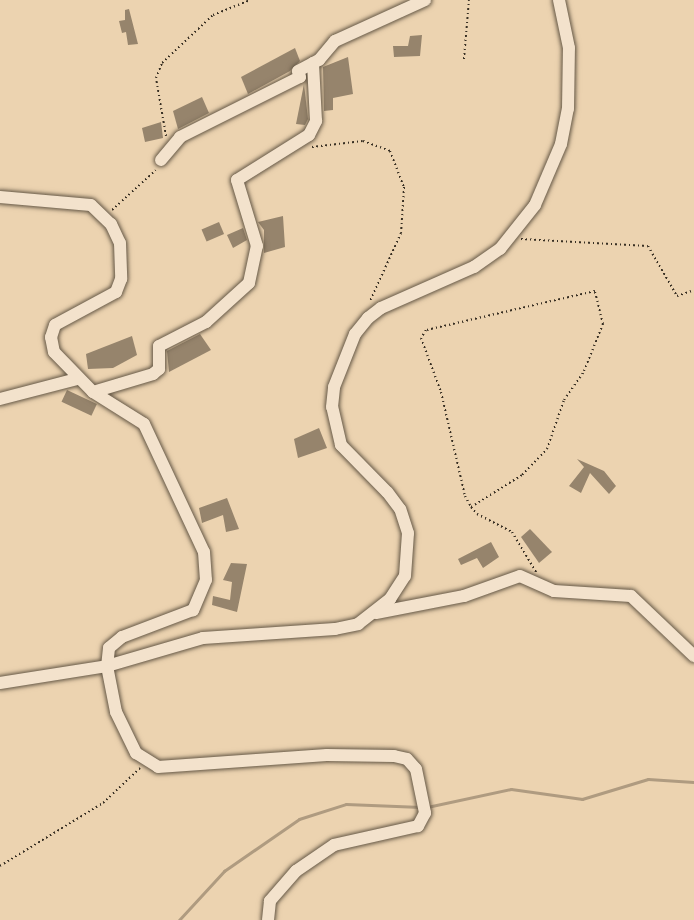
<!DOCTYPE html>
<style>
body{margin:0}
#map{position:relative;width:694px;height:920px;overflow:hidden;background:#ecd3b0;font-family:"Libre Bodoni",serif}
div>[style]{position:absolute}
.stream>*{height:3px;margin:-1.5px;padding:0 1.5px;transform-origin:1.5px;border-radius:1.5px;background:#af9b80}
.building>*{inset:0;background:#96846c;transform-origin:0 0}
.path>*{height:2px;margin-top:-1px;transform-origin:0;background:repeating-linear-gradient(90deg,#382f23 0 1.5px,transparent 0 4.5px)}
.roads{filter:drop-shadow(0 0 2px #655846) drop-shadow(0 0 2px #655846)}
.minor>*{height:12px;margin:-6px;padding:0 6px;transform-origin:6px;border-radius:6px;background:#f3e2cc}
span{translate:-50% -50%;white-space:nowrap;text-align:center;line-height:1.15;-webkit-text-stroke:4.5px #f3e2cc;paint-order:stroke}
</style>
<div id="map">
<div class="stream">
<div style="left:427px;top:807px;width:86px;rotate:-12.1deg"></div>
<div style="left:511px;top:789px;width:72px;rotate:8deg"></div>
<div style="left:582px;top:799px;width:69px;rotate:-16.9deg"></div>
<div style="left:648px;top:779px;width:46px;rotate:3.7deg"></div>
<div style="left:179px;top:920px;width:67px;rotate:-47.4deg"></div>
<div style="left:224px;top:871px;width:91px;rotate:-34.7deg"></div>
<div style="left:299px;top:819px;width:49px;rotate:-17.7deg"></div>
<div style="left:346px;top:804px;width:75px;rotate:2.3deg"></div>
</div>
<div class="building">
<div style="clip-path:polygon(129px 9px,138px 44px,128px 45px,126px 32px,122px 33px,119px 21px,125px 20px,125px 10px)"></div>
<div style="clip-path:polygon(422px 35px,420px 56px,394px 57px,393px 46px,408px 46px,410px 36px)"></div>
<div style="clip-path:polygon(295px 48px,300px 61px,290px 71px,248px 94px,241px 77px)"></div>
<div style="clip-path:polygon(348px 57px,353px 94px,333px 98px,333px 110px,324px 111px,323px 67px)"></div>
<div style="clip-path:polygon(304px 84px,308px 119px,305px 125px,296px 124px)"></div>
<div style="clip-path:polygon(202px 97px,209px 113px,178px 129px,173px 111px)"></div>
<div style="clip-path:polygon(161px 122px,163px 138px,145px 142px,142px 128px)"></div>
<div style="clip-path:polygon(283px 216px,285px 247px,264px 253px,264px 230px,258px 222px)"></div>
<div style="left:219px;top:222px;width:13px;height:19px;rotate:67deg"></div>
<div style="clip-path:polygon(243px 228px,247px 240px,233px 248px,227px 235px)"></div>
<div style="clip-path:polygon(200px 334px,211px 350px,169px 372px,167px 351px)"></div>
<div style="clip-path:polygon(132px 336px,137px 355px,113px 368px,88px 369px,86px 354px)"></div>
<div style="left:67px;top:390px;width:33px;height:13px;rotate:25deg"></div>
<div style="clip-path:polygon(319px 428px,327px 448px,298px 458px,294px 439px)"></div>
<div style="clip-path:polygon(577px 459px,604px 471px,616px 486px,609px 494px,590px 473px,581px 493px,569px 486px,584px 467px)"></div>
<div style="clip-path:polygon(227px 498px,239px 529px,226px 532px,223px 515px,202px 523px,199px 508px)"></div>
<div style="clip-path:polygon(530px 529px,552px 552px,539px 563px,521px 537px)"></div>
<div style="clip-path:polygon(491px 542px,499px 557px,483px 568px,477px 558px,461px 565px,458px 559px)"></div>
<div style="clip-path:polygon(231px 563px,247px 564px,237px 612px,212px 605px,213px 596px,230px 600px,232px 582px,223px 580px)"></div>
</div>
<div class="path">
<div style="left:464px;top:59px;width:59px;rotate:-85.2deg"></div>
<div style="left:166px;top:136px;width:59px;rotate:-99.8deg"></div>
<div style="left:156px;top:78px;width:16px;rotate:-68deg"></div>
<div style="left:162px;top:63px;width:70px;rotate:-43.3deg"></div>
<div style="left:213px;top:15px;width:40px;rotate:-22deg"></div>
<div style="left:312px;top:147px;width:51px;rotate:-6.7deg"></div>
<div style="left:363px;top:141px;width:29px;rotate:20deg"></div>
<div style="left:390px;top:151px;width:39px;rotate:69deg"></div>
<div style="left:404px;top:187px;width:46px;rotate:93.7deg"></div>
<div style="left:401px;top:233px;width:75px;rotate:114.5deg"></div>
<div style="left:112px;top:210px;width:59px;rotate:-42.3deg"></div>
<div style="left:521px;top:239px;width:127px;rotate:3.2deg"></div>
<div style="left:648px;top:246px;width:58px;rotate:59.9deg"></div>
<div style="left:677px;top:296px;width:18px;rotate:-19deg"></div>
<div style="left:471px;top:507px;width:60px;rotate:-32.1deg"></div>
<div style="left:522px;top:475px;width:36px;rotate:-46deg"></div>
<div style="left:547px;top:449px;width:52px;rotate:-70.9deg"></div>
<div style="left:564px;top:400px;width:35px;rotate:-55deg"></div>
<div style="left:584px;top:371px;width:51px;rotate:-68deg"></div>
<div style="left:603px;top:324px;width:34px;rotate:-104deg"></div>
<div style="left:595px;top:291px;width:173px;rotate:167deg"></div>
<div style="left:426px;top:330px;width:9px;rotate:122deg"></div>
<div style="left:421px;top:338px;width:58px;rotate:69.7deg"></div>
<div style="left:441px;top:392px;width:107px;rotate:77deg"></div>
<div style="left:465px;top:496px;width:13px;rotate:61deg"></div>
<div style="left:471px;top:507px;width:9px;rotate:49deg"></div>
<div style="left:477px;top:514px;width:39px;rotate:27deg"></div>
<div style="left:512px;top:532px;width:47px;rotate:59deg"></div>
<div style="left:0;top:866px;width:121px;rotate:-31.5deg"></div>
<div style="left:103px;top:803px;width:51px;rotate:-43.4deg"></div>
</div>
<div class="roads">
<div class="minor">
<div style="left:161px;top:160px;width:30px;rotate:-50deg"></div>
<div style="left:180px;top:137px;width:134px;rotate:-26.6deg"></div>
<div style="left:300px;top:77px;width:6px;rotate:-108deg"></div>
<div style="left:298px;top:71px;width:24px;rotate:-28deg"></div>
<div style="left:319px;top:60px;width:25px;rotate:-50deg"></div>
<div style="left:335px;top:41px;width:99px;rotate:-24.5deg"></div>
<div style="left:0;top:197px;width:91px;rotate:5deg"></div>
<div style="left:91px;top:205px;width:28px;rotate:44deg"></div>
<div style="left:111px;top:224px;width:21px;rotate:65deg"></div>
<div style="left:120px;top:243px;width:36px;rotate:88deg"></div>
<div style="left:121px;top:279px;width:14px;rotate:111deg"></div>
<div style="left:116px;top:292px;width:69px;rotate:151.6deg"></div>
<div style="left:55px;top:325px;width:13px;rotate:108deg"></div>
<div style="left:51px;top:337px;width:15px;rotate:79deg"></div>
<div style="left:54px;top:352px;width:56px;rotate:45.7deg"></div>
<div style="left:93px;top:392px;width:60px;rotate:32.1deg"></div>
<div style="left:144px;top:424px;width:141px;rotate:64.9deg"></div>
<div style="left:204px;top:552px;width:28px;rotate:86deg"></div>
<div style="left:206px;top:580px;width:33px;rotate:113deg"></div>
<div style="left:193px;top:610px;width:76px;rotate:159.2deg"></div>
<div style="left:122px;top:637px;width:17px;rotate:140deg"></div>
<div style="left:109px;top:648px;width:18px;rotate:96deg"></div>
<div style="left:107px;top:666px;width:47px;rotate:78.9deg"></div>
<div style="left:116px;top:712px;width:46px;rotate:64deg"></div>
<div style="left:136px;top:753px;width:26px;rotate:32deg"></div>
<div style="left:158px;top:767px;width:169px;rotate:-4.1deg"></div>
<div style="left:327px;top:755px;width:67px;rotate:0.9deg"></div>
<div style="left:394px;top:756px;width:13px;rotate:13deg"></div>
<div style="left:407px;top:759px;width:13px;rotate:48deg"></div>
<div style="left:416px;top:769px;width:45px;rotate:78.4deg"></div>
<div style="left:425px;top:813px;width:15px;rotate:118deg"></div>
<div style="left:418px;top:826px;width:86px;rotate:167.3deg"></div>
<div style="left:334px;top:845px;width:46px;rotate:145.6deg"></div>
<div style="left:296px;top:871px;width:40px;rotate:131deg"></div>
<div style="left:270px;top:901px;width:19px;rotate:96deg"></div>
<div style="left:93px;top:392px;width:63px;rotate:-16.7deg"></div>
<div style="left:153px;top:374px;width:8px;rotate:-40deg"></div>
<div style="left:159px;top:369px;width:23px;rotate:-90deg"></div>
<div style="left:159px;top:346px;width:53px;rotate:-27.1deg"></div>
<div style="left:206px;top:322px;width:58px;rotate:-42.2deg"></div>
<div style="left:249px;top:283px;width:38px;rotate:-78deg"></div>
<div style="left:257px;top:246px;width:69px;rotate:-106.9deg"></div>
<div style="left:237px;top:180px;width:85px;rotate:-32deg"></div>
<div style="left:309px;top:135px;width:16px;rotate:-63deg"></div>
<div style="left:316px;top:121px;width:58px;rotate:-93deg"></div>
<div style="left:0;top:399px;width:80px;rotate:-14.6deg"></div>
<div style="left:376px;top:613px;width:90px;rotate:-10.9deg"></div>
<div style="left:464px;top:596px;width:59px;rotate:-19.7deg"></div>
<div style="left:520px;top:576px;width:37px;rotate:24deg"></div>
<div style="left:554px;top:591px;width:77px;rotate:3.7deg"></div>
<div style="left:631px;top:596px;width:87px;rotate:43.6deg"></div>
<div style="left:0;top:683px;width:108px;rotate:-9deg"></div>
<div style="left:107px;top:666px;width:100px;rotate:-16.3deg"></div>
<div style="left:203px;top:638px;width:132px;rotate:-3.9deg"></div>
<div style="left:335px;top:629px;width:24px;rotate:-12deg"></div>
<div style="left:358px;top:624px;width:41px;rotate:-38deg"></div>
<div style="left:390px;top:599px;width:27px;rotate:-57deg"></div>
<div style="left:405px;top:576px;width:43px;rotate:-86deg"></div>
<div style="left:408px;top:533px;width:25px;rotate:-108deg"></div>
<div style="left:400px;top:509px;width:21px;rotate:-127deg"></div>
<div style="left:387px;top:492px;width:66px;rotate:-134.4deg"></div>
<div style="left:341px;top:445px;width:39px;rotate:-103deg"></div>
<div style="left:332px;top:407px;width:20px;rotate:-84deg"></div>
<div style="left:334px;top:387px;width:57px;rotate:-68.4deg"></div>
<div style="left:355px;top:334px;width:21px;rotate:-51deg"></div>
<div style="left:368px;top:318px;width:16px;rotate:-38deg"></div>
<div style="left:381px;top:308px;width:102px;rotate:-23.8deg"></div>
<div style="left:474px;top:267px;width:32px;rotate:-35deg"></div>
<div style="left:500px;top:249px;width:56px;rotate:-51.5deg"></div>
<div style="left:535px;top:205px;width:66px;rotate:-66.9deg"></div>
<div style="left:561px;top:144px;width:36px;rotate:-79deg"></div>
<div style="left:568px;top:109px;width:61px;rotate:-89.1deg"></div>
<div style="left:569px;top:48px;width:49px;rotate:-101.8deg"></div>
</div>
</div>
</div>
